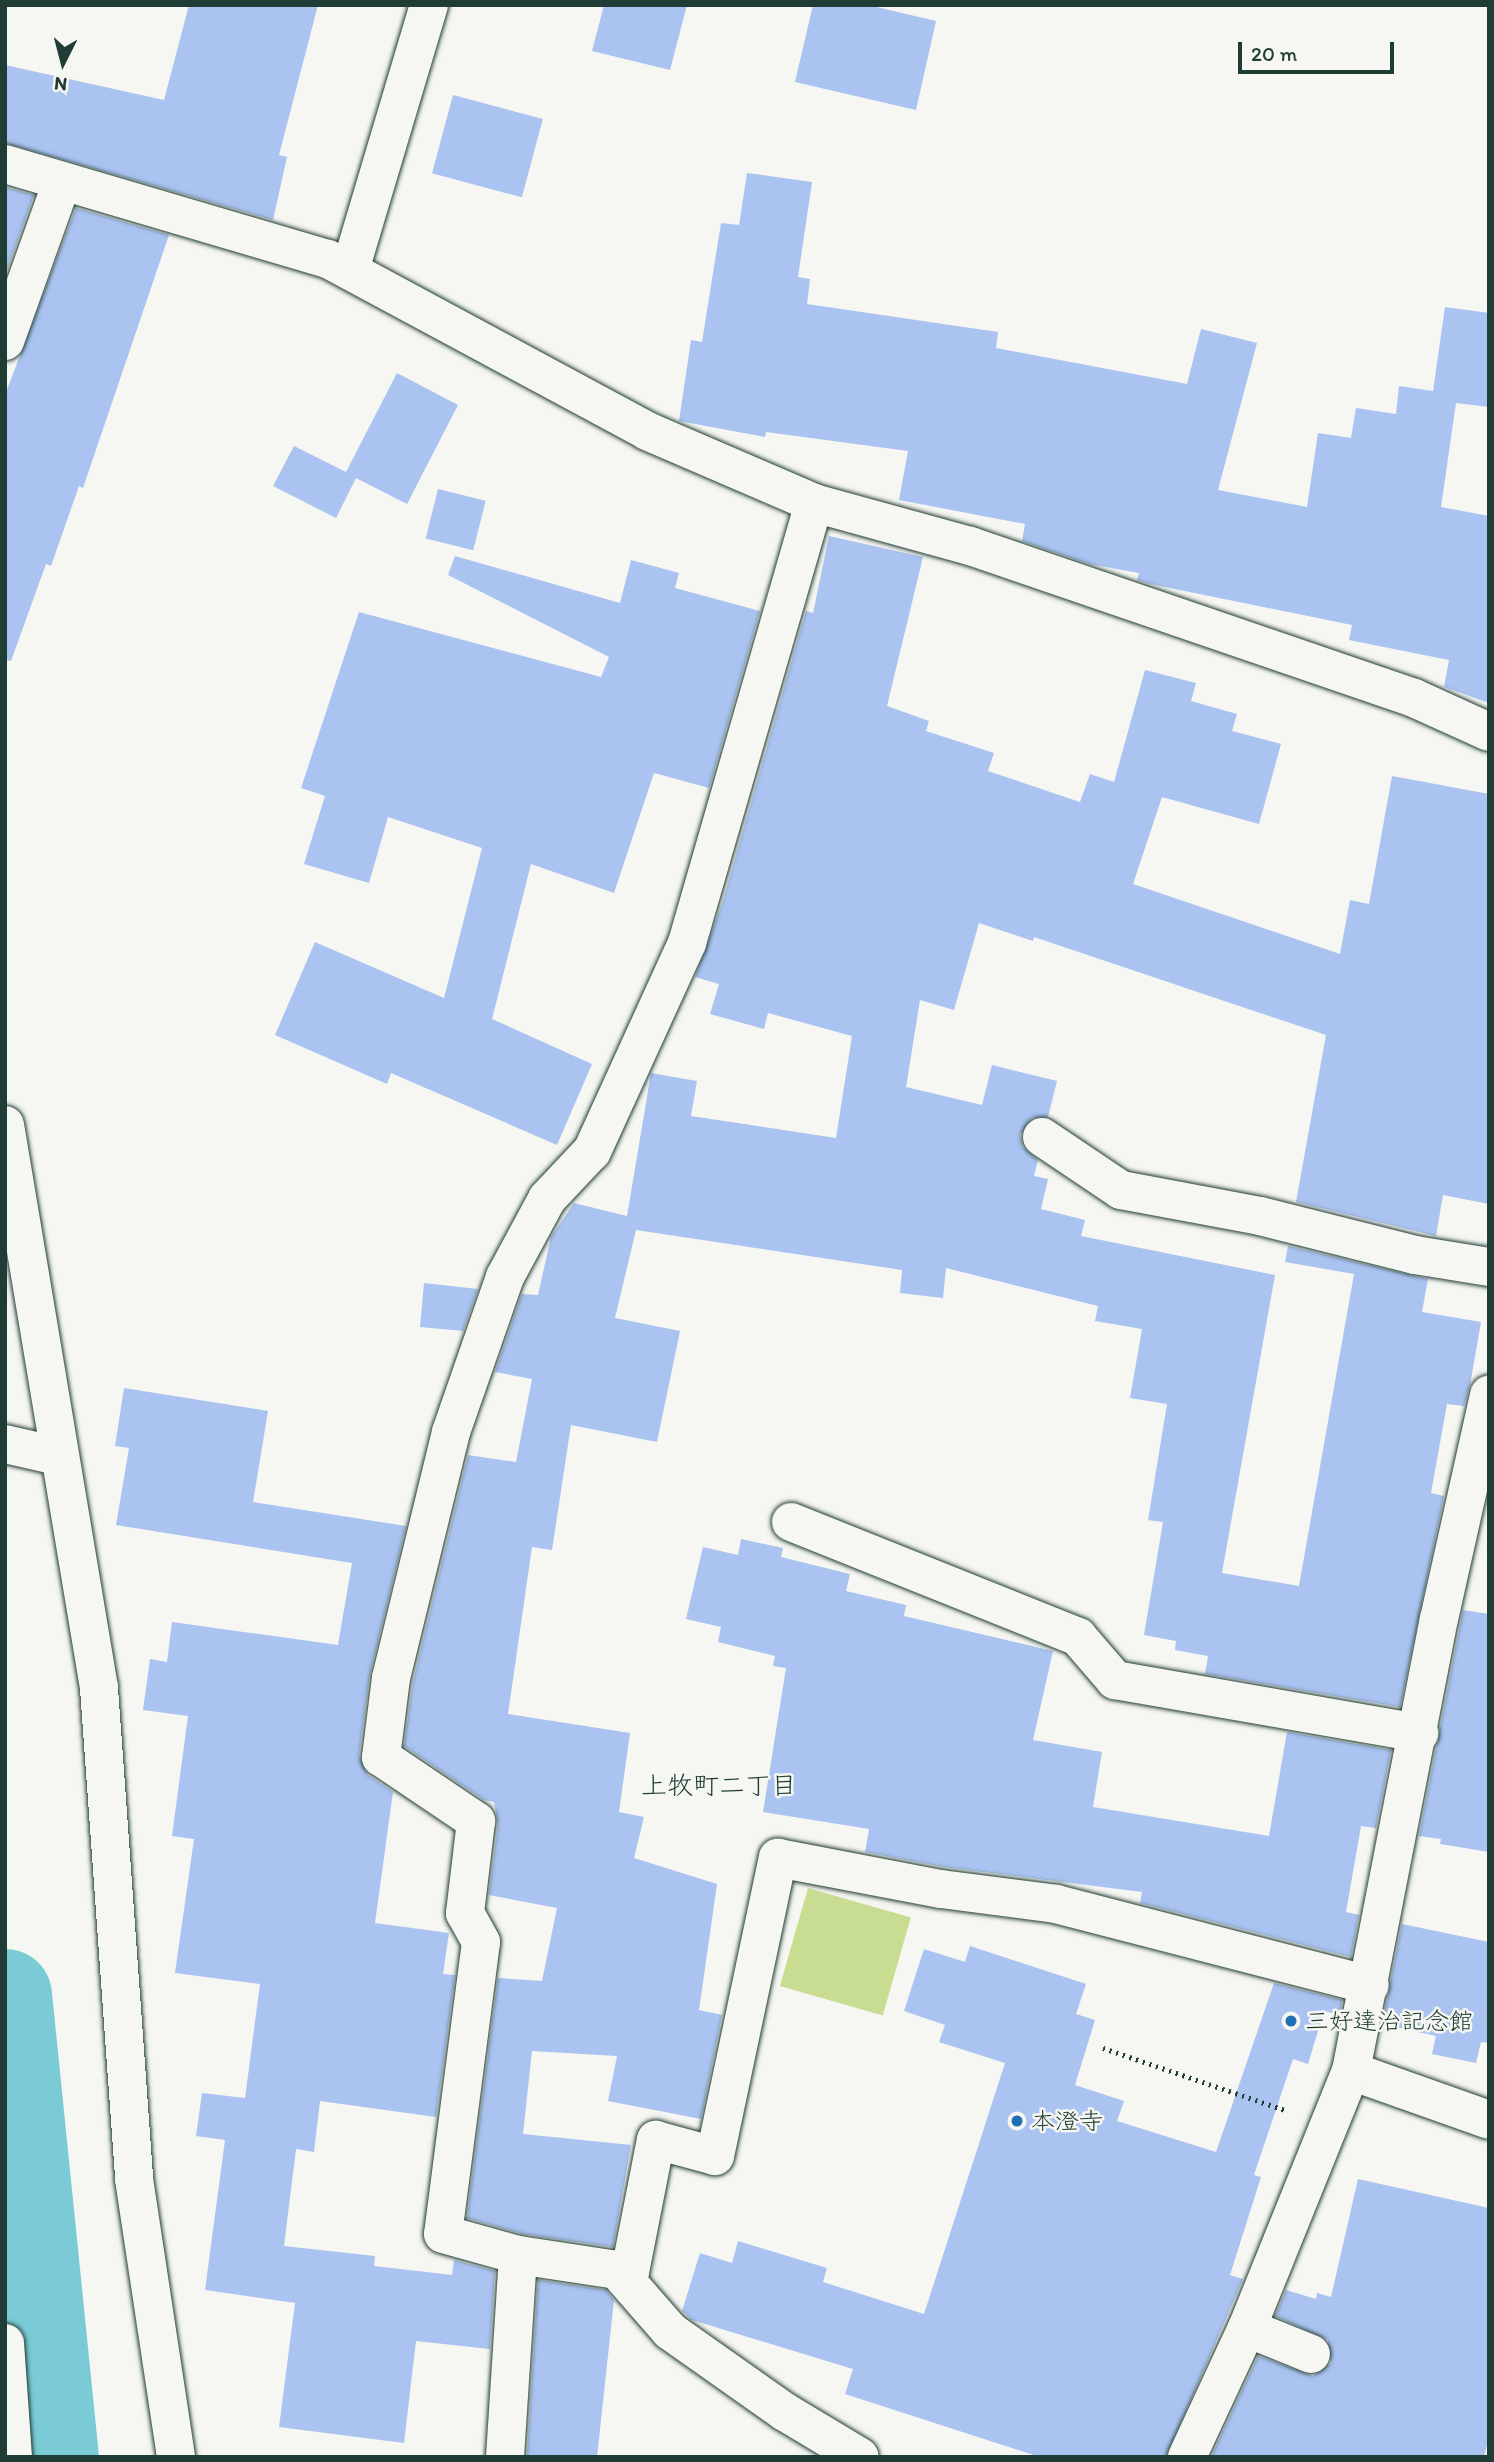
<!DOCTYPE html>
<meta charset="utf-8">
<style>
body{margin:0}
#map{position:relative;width:1494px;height:2462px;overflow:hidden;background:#f6f6f2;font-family:Itim,"Klee One",sans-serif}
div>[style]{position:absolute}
.green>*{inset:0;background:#c8dd92;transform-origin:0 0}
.river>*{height:93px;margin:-46.5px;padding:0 46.5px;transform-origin:46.5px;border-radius:46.5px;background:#7bcbd6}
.building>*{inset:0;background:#abc3f1;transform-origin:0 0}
.path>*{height:4.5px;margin-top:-2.25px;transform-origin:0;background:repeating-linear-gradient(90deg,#1f3d34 0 2px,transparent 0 7px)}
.roads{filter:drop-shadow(0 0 2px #1f3d34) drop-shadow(0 0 2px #1f3d34)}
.minor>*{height:38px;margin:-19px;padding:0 19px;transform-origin:19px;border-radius:19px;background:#f6f6f2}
.dots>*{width:19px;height:19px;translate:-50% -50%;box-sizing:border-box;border:4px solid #f6f6f2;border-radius:50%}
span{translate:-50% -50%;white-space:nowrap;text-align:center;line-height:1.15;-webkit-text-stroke:5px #f6f6f2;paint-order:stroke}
.poi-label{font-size:24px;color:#1f3d34}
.left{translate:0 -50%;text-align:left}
.neighbourhood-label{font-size:26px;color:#1f3d34}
.frame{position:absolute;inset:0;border:7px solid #1f3d34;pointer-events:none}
.north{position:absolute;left:28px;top:28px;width:70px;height:70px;-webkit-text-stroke:5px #f6f6f2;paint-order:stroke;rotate:186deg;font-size:19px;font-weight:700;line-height:28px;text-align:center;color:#1f3d34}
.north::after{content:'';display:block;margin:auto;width:24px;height:32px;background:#1f3d34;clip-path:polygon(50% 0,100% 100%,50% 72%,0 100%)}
.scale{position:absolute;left:1238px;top:42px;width:156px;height:32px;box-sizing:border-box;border:4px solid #1f3d34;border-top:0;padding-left:9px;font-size:21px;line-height:24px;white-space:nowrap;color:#1f3d34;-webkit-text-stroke:5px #f6f6f2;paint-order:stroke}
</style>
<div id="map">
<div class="green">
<div style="left:808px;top:1888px;width:107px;height:102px;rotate:16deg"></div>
</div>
<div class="river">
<div style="left:5px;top:1995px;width:464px;rotate:84.2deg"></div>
</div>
<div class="building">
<div style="clip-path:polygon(189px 5px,318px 5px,279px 155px,287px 157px,273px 220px,5px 143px,5px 65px,164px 100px)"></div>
<div style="clip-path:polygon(604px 5px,687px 5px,670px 70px,592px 51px)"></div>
<div style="clip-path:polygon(813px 5px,868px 5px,936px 21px,916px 110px,795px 82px)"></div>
<div style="left:453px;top:95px;width:93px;height:81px;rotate:15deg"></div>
<div style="clip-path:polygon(747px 173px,812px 182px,798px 277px,810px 279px,807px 304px,998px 332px,996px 348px,1187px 384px,1201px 329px,1257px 343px,1218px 490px,1307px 507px,1318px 433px,1351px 438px,1356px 408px,1396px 414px,1399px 386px,1433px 391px,1445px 307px,1489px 313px,1489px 407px,1456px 403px,1441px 507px,1489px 516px,1489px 703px,1444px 687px,1449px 660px,1349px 640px,1352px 625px,1150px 584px,1137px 580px,1139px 573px,1089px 564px,1022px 541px,1025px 524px,899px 500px,908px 451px,766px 432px,765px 437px,679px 421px,691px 340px,702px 342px,721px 223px,739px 225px)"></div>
<div style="clip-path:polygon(5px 187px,34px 195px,5px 275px)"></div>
<div style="clip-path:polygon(76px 208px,169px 235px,83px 488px,79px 486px,51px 566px,46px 564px,11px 661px,5px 660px,5px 395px)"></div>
<div style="clip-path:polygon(397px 373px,458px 405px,407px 504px,356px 478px,336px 518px,273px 486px,294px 446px,346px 472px)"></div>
<div style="left:438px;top:489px;width:49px;height:51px;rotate:14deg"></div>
<div style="clip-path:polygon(829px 536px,923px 557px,887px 706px,929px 721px,926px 731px,994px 753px,988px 771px,1080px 802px,1090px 774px,1114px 782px,1145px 670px,1196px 683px,1191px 701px,1237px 714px,1232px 731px,1281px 744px,1259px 824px,1162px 797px,1133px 884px,1340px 954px,1350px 900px,1369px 904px,1392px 776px,1489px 794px,1489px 1204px,1443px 1195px,1436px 1236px,1296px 1202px,1326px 1035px,1034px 937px,1033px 941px,979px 923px,954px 1010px,920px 1000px,906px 1087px,982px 1105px,992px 1065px,1057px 1081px,1048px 1117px,1032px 1118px,1020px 1135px,1023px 1147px,1038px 1160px,1034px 1176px,1048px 1179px,1041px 1209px,1085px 1220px,1081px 1236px,1275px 1275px,1222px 1573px,1299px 1586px,1354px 1274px,1285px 1262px,1288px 1246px,1428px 1279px,1422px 1312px,1481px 1322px,1470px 1385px,1464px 1406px,1447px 1404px,1431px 1493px,1444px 1496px,1400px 1707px,1205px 1674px,1208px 1656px,1175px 1650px,1176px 1641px,1144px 1635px,1163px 1522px,1148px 1520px,1167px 1404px,1130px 1398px,1142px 1329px,1095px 1321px,1098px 1306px,946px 1268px,943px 1298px,900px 1293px,902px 1270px,636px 1230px,615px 1318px,680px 1331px,657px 1442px,571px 1425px,552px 1550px,532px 1547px,508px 1714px,630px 1733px,619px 1812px,644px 1817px,634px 1858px,717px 1884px,699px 2010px,722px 2015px,701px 2119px,608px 2101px,617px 2056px,532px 2051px,523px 2134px,631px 2145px,613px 2247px,523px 2234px,467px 2218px,498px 1978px,542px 1981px,557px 1908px,489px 1895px,498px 1824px,494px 1802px,484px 1800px,404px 1746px,413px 1682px,468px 1455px,516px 1462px,532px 1379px,495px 1372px,522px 1294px,538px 1295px,551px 1237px,574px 1203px,627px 1216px,651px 1073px,697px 1081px,691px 1116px,836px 1138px,852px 1036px,768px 1013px,764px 1029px,710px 1014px,719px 984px,695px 977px,722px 904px,806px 611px,813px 613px)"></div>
<div style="clip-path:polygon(455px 556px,620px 603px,631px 560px,679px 573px,675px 588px,760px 611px,709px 788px,654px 773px,614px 893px,531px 864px,492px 1019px,592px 1064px,557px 1145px,391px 1073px,387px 1084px,275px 1035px,315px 942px,444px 998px,482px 848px,388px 817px,369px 883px,304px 864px,325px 796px,301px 788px,359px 612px,601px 677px,609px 657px,448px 575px)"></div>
<div style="clip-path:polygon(424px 1283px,478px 1289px,463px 1331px,420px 1327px)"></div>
<div style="clip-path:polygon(124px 1388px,268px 1411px,253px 1502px,406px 1526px,370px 1673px,359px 1755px,368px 1775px,393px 1792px,375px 1923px,449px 1933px,443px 1974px,455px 1975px,436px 2117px,320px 2101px,314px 2152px,296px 2149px,284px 2246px,375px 2256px,374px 2266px,452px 2275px,454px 2260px,495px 2271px,490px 2349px,416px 2341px,404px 2443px,279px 2427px,295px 2303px,205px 2290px,225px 2140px,196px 2136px,202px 2093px,245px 2098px,260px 1984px,175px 1973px,194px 1839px,172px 1836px,188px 1716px,143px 1710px,150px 1659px,167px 1662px,172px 1622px,338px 1645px,352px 1563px,116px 1525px,129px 1448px,115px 1446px)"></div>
<div style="clip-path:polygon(741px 1539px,783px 1548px,781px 1557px,850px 1574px,846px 1591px,906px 1605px,904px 1616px,1053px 1651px,1033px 1740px,1102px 1752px,1093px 1807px,1269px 1836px,1287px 1732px,1391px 1750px,1376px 1828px,1361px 1826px,1346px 1912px,1359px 1915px,1351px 1957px,1140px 1903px,1142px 1892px,944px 1867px,865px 1852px,869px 1829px,763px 1812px,786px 1668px,773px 1666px,775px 1656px,718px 1642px,721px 1627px,686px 1619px,703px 1547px,738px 1555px)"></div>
<div style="clip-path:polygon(1463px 1610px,1489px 1614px,1489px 1852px,1440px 1844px,1441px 1839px,1419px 1836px)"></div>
<div style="clip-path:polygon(1402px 1924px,1489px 1942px,1489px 2043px,1481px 2042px,1476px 2063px,1432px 2054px,1436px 2036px,1382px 2024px)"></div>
<div style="clip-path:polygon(970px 1946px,1086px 1984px,1076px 2014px,1095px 2020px,1075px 2085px,1124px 2101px,1117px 2121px,1216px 2152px,1274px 1983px,1342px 2000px,1340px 2015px,1324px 2011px,1308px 2064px,1293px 2059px,1254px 2175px,1261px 2177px,1230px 2275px,1243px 2279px,1166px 2457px,1040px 2457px,845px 2394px,853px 2369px,692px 2320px,682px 2311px,700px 2253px,732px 2263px,738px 2241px,827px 2268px,823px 2282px,924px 2314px,1005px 2063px,939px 2042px,945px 2025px,904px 2011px,924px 1949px,965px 1962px)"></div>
<div style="clip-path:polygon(1358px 2179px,1489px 2208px,1489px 2437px,1484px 2457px,1211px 2457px,1258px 2356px,1313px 2376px,1331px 2363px,1328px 2340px,1275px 2316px,1286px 2290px,1316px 2299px,1317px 2293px,1331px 2297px)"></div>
<div style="clip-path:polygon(538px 2280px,606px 2290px,614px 2300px,597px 2457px,527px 2457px)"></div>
</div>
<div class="path">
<div style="left:1103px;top:2048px;width:192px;rotate:18.8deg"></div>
</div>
<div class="roads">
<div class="minor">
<div style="left:5px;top:164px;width:337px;rotate:16.4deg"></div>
<div style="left:328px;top:259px;width:362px;rotate:28.3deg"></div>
<div style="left:647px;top:431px;width:182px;rotate:23.3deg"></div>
<div style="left:814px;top:503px;width:162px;rotate:15.4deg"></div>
<div style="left:970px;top:546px;width:469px;rotate:18.9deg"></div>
<div style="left:1414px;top:698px;width:82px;rotate:24.4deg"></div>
<div style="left:350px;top:270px;width:277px;rotate:-73.4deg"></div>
<div style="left:5px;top:341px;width:169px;rotate:-70.3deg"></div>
<div style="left:814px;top:503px;width:458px;rotate:106.1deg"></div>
<div style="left:687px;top:943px;width:229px;rotate:114.5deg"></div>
<div style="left:592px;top:1151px;width:66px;rotate:133.2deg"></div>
<div style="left:547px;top:1199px;width:89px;rotate:118.3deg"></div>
<div style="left:505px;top:1277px;width:164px;rotate:109.2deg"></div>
<div style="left:451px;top:1432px;width:253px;rotate:103.7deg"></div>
<div style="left:391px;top:1678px;width:80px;rotate:97.2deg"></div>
<div style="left:381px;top:1757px;width:115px;rotate:34deg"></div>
<div style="left:476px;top:1821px;width:93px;rotate:96.8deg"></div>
<div style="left:465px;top:1913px;width:33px;rotate:61deg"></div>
<div style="left:481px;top:1942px;width:294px;rotate:97.4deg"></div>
<div style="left:443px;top:2234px;width:78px;rotate:15.6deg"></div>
<div style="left:518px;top:2255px;width:113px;rotate:8.6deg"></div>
<div style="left:630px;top:2272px;width:135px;rotate:-78.9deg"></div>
<div style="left:656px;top:2140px;width:61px;rotate:15.2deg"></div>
<div style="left:715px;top:2156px;width:305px;rotate:-78.1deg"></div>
<div style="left:778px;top:1858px;width:166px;rotate:10.8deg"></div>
<div style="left:941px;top:1889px;width:116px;rotate:7.4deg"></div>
<div style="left:1056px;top:1904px;width:324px;rotate:14.5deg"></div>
<div style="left:5px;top:1125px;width:571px;rotate:80.52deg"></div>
<div style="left:99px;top:1688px;width:492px;rotate:85.9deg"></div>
<div style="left:134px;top:2179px;width:281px;rotate:81.4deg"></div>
<div style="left:1042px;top:1137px;width:95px;rotate:33.9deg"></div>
<div style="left:1121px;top:1190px;width:141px;rotate:10.6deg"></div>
<div style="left:1260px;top:1216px;width:160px;rotate:14.1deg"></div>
<div style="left:1415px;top:1255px;width:75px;rotate:9.2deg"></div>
<div style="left:5px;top:1444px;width:54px;rotate:12.8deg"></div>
<div style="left:791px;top:1522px;width:309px;rotate:21.8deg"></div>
<div style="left:1078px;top:1637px;width:57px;rotate:49.3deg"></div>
<div style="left:1115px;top:1680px;width:309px;rotate:9.9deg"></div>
<div style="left:1351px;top:2071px;width:146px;rotate:19.5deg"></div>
<div style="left:616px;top:2269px;width:82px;rotate:48.9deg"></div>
<div style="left:670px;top:2331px;width:141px;rotate:35.2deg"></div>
<div style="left:785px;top:2412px;width:87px;rotate:31deg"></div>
<div style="left:1247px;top:2328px;width:69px;rotate:22.1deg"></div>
<div style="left:5px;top:2343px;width:114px;rotate:86deg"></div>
<div style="left:505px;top:2457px;width:202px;rotate:-86.3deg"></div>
<div style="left:1187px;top:2457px;width:142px;rotate:-65.1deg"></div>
<div style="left:1247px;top:2328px;width:277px;rotate:-68deg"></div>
<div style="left:1351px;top:2071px;width:460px;rotate:-79deg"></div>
<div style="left:1439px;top:1619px;width:230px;rotate:-77.4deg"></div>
</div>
</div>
<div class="dots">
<div style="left:1291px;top:2021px;background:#1f6fb2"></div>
<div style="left:1017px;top:2121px;background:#1f6fb2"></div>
</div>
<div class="poi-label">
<span class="left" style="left:1305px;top:2021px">三好達治記念館</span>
<span class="left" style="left:1031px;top:2121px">本澄寺</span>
</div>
<div class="neighbourhood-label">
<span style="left:719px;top:1786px">上牧町二丁目</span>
</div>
<div class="frame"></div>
<div class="north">N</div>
<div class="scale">20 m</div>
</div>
